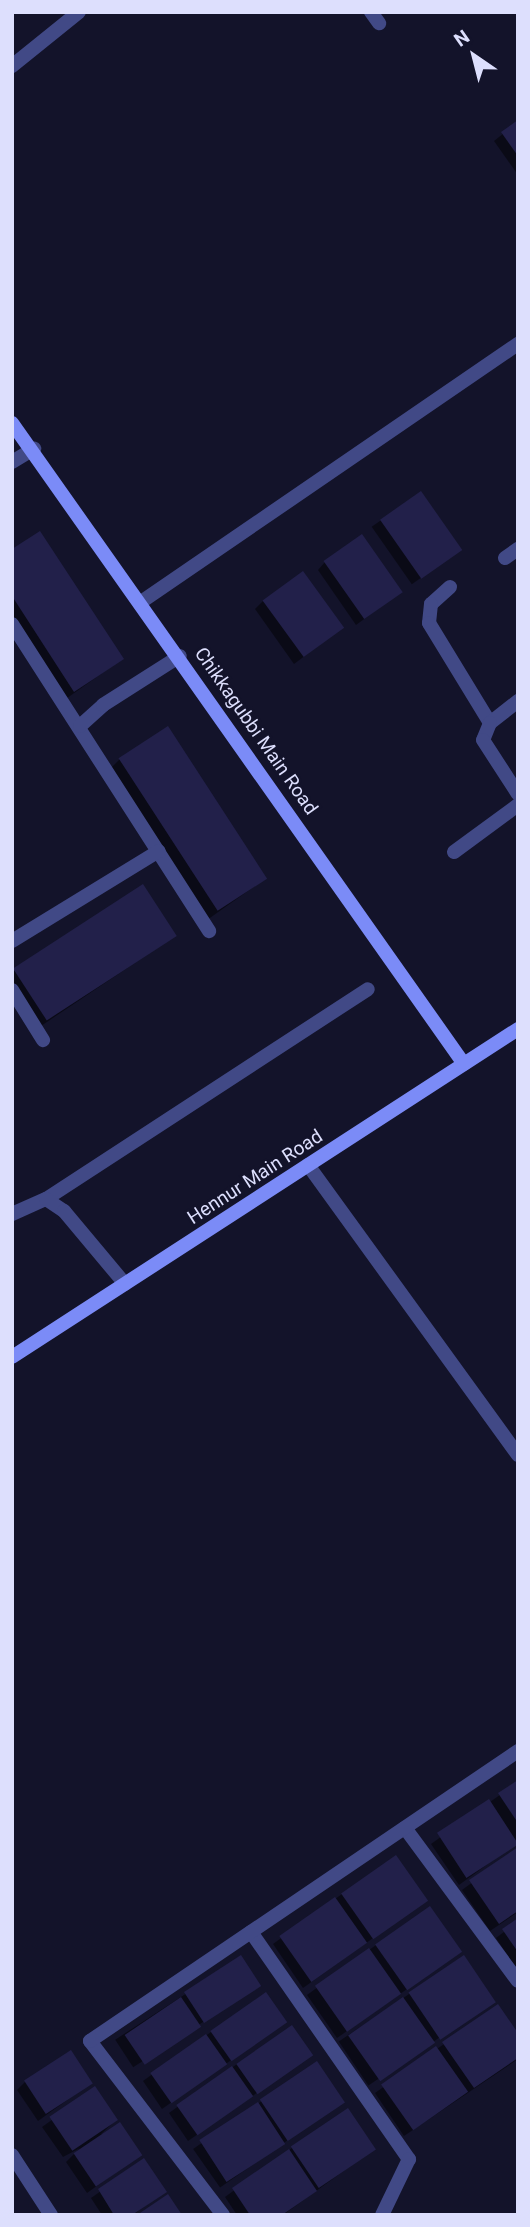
<!DOCTYPE html>
<style>
body{margin:0}
#map{position:relative;width:530px;height:2227px;overflow:hidden;background:#13132a;font-family:Roboto,sans-serif}
div>[style]{position:absolute}
.shadow>*{inset:0;background:#0007;transform-origin:0 0}
.building>*{inset:0;background:#22204a;transform-origin:0 0}
.lane>*{height:14px;margin:-7px;padding:0 7px;transform-origin:7px;border-radius:7px;background:#414986}
.street>*{height:14px;margin:-7px;padding:0 7px;transform-origin:7px;border-radius:7px;background:#414986}
.secondary>*{height:14px;margin:-7px;padding:0 7px;transform-origin:7px;border-radius:7px;background:#7b8bf7}
span{translate:-50% -50%;white-space:nowrap;text-align:center;line-height:1.15;-webkit-text-stroke:5px #13132a;paint-order:stroke}
.street-label{font-size:19px;color:#dddffd}
.frame{position:absolute;inset:0;border:14px solid #dddffd;pointer-events:none}
.north{position:absolute;left:439px;top:21px;width:70px;height:70px;-webkit-text-stroke:5px #13132a;paint-order:stroke;rotate:325deg;font-size:19px;font-weight:700;line-height:28px;text-align:center;color:#dddffd}
.north::after{content:'';display:block;margin:auto;width:24px;height:32px;background:#dddffd;clip-path:polygon(50% 0,100% 100%,50% 72%,0 100%)}
</style>
<div id="map">
<div class="shadow">
<div style="clip-path:polygon(518px 122px,518px 175px,494px 141px)"></div>
<div style="left:420px;top:493px;width:70px;height:59px;rotate:55deg"></div>
<div style="clip-path:polygon(12px 551px,122px 659px,63px 701px,12px 623px)"></div>
<div style="clip-path:polygon(325px 562px,401px 592px,356px 625px,318px 570px)"></div>
<div style="clip-path:polygon(263px 601px,342px 628px,294px 664px,255px 609px)"></div>
<div style="clip-path:polygon(120px 759px,265px 879px,207px 920px,109px 770px)"></div>
<div style="clip-path:polygon(175px 936px,35px 1030px,12px 995px,14px 971px)"></div>
<div style="clip-path:polygon(518px 1782px,518px 1842px,459px 1885px,431px 1844px)"></div>
<div style="clip-path:polygon(518px 1849px,518px 1912px,490px 1931px,462px 1890px)"></div>
<div style="clip-path:polygon(342px 1894px,425px 1901px,303px 1988px,273px 1944px)"></div>
<div style="clip-path:polygon(518px 1921px,518px 1971px,496px 1938px)"></div>
<div style="clip-path:polygon(376px 1945px,460px 1952px,337px 2038px,307px 1995px)"></div>
<div style="left:464px;top:1957px;width:53px;height:151px;rotate:56deg"></div>
<div style="left:241px;top:1958px;width:33px;height:150px;rotate:57deg"></div>
<div style="clip-path:polygon(285px 2022px,162px 2109px,143px 2081px,211px 2032px)"></div>
<div style="clip-path:polygon(518px 2036px,518px 2059px,404px 2136px,375px 2093px,444px 2044px)"></div>
<div style="clip-path:polygon(311px 2055px,188px 2141px,169px 2113px,237px 2064px)"></div>
<div style="left:316px;top:2063px;width:47px;height:150px;rotate:55deg"></div>
<div style="clip-path:polygon(25px 2082px,91px 2083px,38px 2121px,17px 2090px)"></div>
<div style="clip-path:polygon(95px 2089px,116px 2120px,101px 2134px,140px 2155px,87px 2193px,66px 2162px,80px 2148px,63px 2157px,42px 2127px)"></div>
<div style="clip-path:polygon(292px 2148px,374px 2149px,283px 2215px,237px 2215px,225px 2197px)"></div>
<div style="clip-path:polygon(144px 2161px,164px 2192px,133px 2215px,102px 2215px,91px 2198px)"></div>
</div>
<div class="building">
<div style="clip-path:polygon(518px 120px,518px 156px,501px 132px)"></div>
<div style="left:421px;top:491px;width:72px;height:50px;rotate:55deg"></div>
<div style="clip-path:polygon(40px 531px,124px 659px,74px 692px,12px 596px,12px 549px)"></div>
<div style="left:362px;top:534px;width:71px;height:47px;rotate:55deg"></div>
<div style="left:303px;top:571px;width:70px;height:50px;rotate:54deg"></div>
<div style="left:168px;top:726px;width:182px;height:59px;rotate:57deg"></div>
<div style="left:143px;top:884px;width:62px;height:155px;rotate:57deg"></div>
<div style="clip-path:polygon(518px 1780px,518px 1823px,498px 1793px)"></div>
<div style="left:489px;top:1799px;width:54px;height:62px;rotate:57deg"></div>
<div style="clip-path:polygon(518px 1847px,518px 1911px,499px 1924px,469px 1880px)"></div>
<div style="left:396px;top:1855px;width:56px;height:67px;rotate:55deg"></div>
<div style="left:335px;top:1897px;width:56px;height:68px;rotate:55deg"></div>
<div style="left:430px;top:1906px;width:56px;height:67px;rotate:55deg"></div>
<div style="clip-path:polygon(518px 1918px,518px 1952px,502px 1929px)"></div>
<div style="left:369px;top:1948px;width:56px;height:66px;rotate:55deg"></div>
<div style="left:241px;top:1955px;width:37px;height:68px;rotate:57deg"></div>
<div style="left:464px;top:1955px;width:57px;height:67px;rotate:56deg"></div>
<div style="left:266px;top:1992px;width:37px;height:68px;rotate:55deg"></div>
<div style="left:181px;top:1997px;width:36px;height:68px;rotate:56deg"></div>
<div style="left:403px;top:1997px;width:56px;height:67px;rotate:55deg"></div>
<div style="clip-path:polygon(498px 2004px,518px 2033px,518px 2058px,474px 2088px,442px 2042px)"></div>
<div style="left:292px;top:2025px;width:37px;height:68px;rotate:55deg"></div>
<div style="left:206px;top:2034px;width:37px;height:68px;rotate:55deg"></div>
<div style="left:436px;top:2046px;width:56px;height:67px;rotate:55deg"></div>
<div style="left:71px;top:2050px;width:40px;height:56px;rotate:57deg"></div>
<div style="left:317px;top:2061px;width:50px;height:69px;rotate:56deg"></div>
<div style="left:232px;top:2066px;width:37px;height:68px;rotate:55deg"></div>
<div style="left:95px;top:2086px;width:41px;height:55px;rotate:56deg"></div>
<div style="left:258px;top:2102px;width:50px;height:70px;rotate:57deg"></div>
<div style="left:348px;top:2108px;width:50px;height:69px;rotate:56deg"></div>
<div style="left:120px;top:2122px;width:40px;height:56px;rotate:56deg"></div>
<div style="clip-path:polygon(289px 2149px,317px 2191px,282px 2215px,250px 2215px,232px 2188px)"></div>
<div style="clip-path:polygon(144px 2158px,167px 2192px,132px 2215px,114px 2215px,98px 2189px)"></div>
<div style="clip-path:polygon(168px 2194px,182px 2215px,137px 2215px)"></div>
</div>
<div class="lane">
<div style="left:371px;top:12px;width:14px;rotate:54deg"></div>
<div style="left:12px;top:66px;width:86px;rotate:-38.9deg"></div>
<div style="left:12px;top:462px;width:26px;rotate:-31deg"></div>
<div style="left:505px;top:558px;width:16px;rotate:-35deg"></div>
<div style="left:450px;top:587px;width:25px;rotate:138deg"></div>
<div style="left:431px;top:604px;width:19px;rotate:96deg"></div>
<div style="left:429px;top:623px;width:117px;rotate:58.6deg"></div>
<div style="left:518px;top:701px;width:36px;rotate:142deg"></div>
<div style="left:490px;top:723px;width:18px;rotate:112deg"></div>
<div style="left:483px;top:740px;width:64px;rotate:57.1deg"></div>
<div style="left:454px;top:852px;width:79px;rotate:-36.3deg"></div>
<div style="left:308px;top:1165px;width:358px;rotate:54.1deg"></div>
<div style="left:405px;top:1828px;width:190px;rotate:53.6deg"></div>
<div style="left:251px;top:1932px;width:277px;rotate:55.2deg"></div>
<div style="left:409px;top:2159px;width:62px;rotate:115.7deg"></div>
<div style="left:223px;top:2215px;width:219px;rotate:-127.4deg"></div>
<div style="left:90px;top:2041px;width:517px;rotate:-34.12deg"></div>
</div>
<div class="street">
<div style="left:141px;top:602px;width:457px;rotate:-34.4deg"></div>
<div style="left:12px;top:624px;width:365px;rotate:57.3deg"></div>
<div style="left:80px;top:726px;width:31px;rotate:-42deg"></div>
<div style="left:103px;top:705px;width:91px;rotate:-32.5deg"></div>
<div style="left:12px;top:941px;width:172px;rotate:-31.5deg"></div>
<div style="left:12px;top:990px;width:59px;rotate:58.2deg"></div>
<div style="left:46px;top:1199px;width:384px;rotate:-33.1deg"></div>
<div style="left:12px;top:1214px;width:37px;rotate:-24deg"></div>
<div style="left:46px;top:1199px;width:22px;rotate:34deg"></div>
<div style="left:64px;top:1211px;width:95px;rotate:50.1deg"></div>
<div style="left:12px;top:2155px;width:72px;rotate:57deg"></div>
</div>
<div class="secondary">
<div style="left:12px;top:423px;width:784px;rotate:54.81deg"></div>
<div style="left:12px;top:1357px;width:603px;rotate:-32.95deg"></div>
</div>
<div class="street-label">
<span style="left:256px;top:731px;rotate:55deg">Chikkagubbi Main Road</span>
<span style="left:255px;top:1177px;rotate:-33deg">Hennur Main Road</span>
</div>
<div class="frame"></div>
<div class="north">N</div>
</div>
